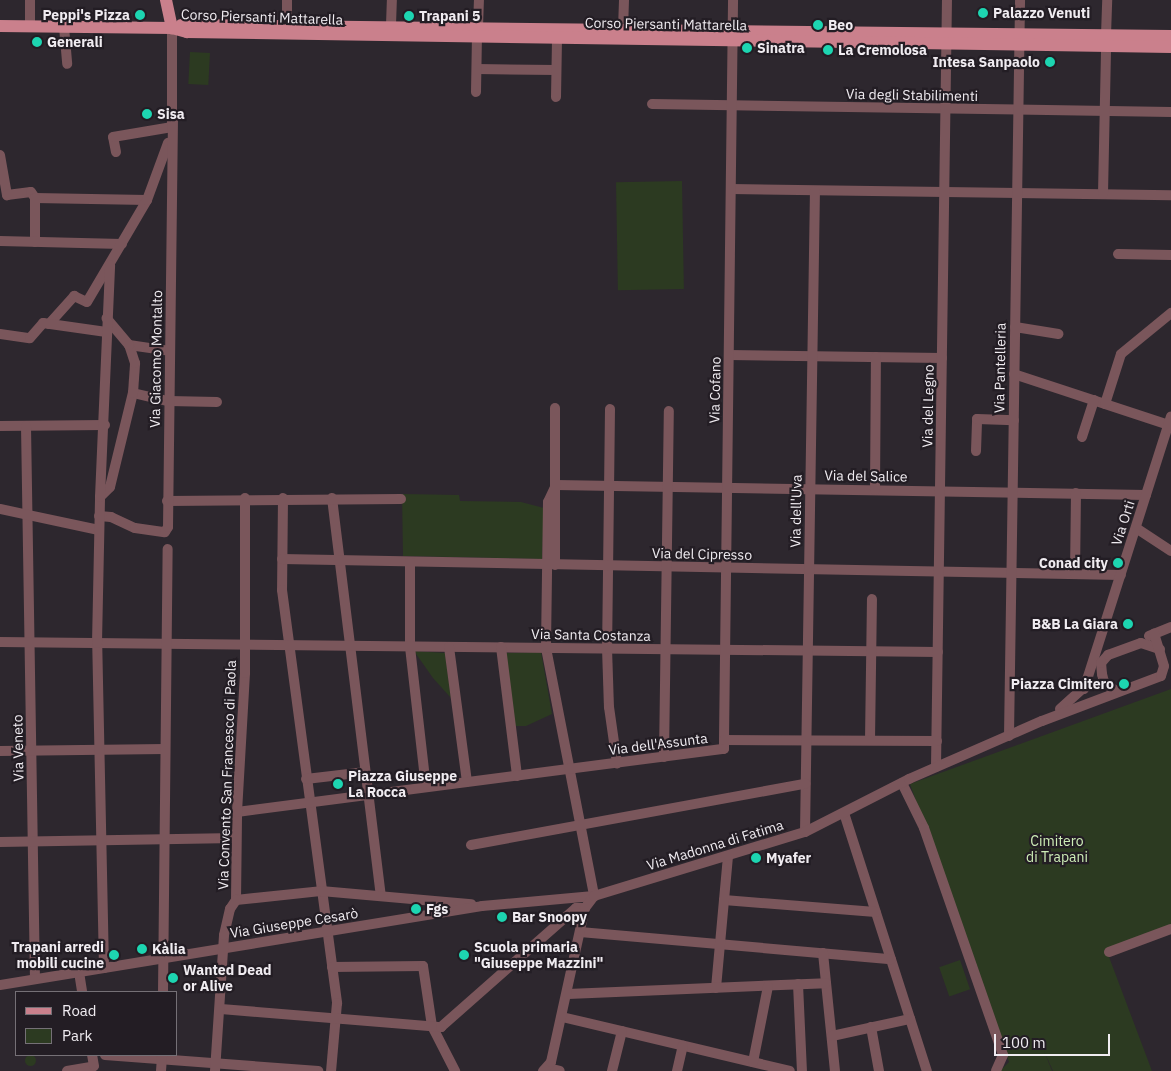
<!DOCTYPE html>
<meta charset="utf-8">
<style>
body{margin:0}
#map{position:relative;width:1171px;height:1071px;overflow:hidden;background:#2d272e;font-family:"IBM Plex Sans",sans-serif}
div>[style]{position:absolute}
.green>*{inset:0;background:#2c3a21;transform-origin:0 0}
.round{border-radius:50%}
.minor>*{height:10px;margin:-5px;padding:0 5px;transform-origin:5px;border-radius:5px;background:#7a565b}
.major>*{height:12px;margin:-6px;padding:0 6px;transform-origin:6px;border-radius:6px;background:#ca808c}
.dots>*{width:14px;height:14px;translate:-50% -50%;box-sizing:border-box;border:2px solid #231d24;border-radius:50%}
span{translate:-50% -50%;white-space:nowrap;text-align:center;line-height:1.15;-webkit-text-stroke:4.5px #231d24;paint-order:stroke}
.poi-label{font-size:14px;color:#f0ecf1;font-weight:700}
.left{translate:0 -50%;text-align:left}
.right{translate:-100% -50%;text-align:right}
.street-label{font-size:14px;color:#f0ecf1}
.park-label{font-size:14px;color:#ceeeb7}
.legend{position:absolute;left:15px;top:991px;width:162px;height:65px;box-sizing:border-box;background:#231d24;border:1px solid #757076;margin:0;padding:6px 9px;list-style:none;font-size:15px;color:#f0ecf1}
.legend li{display:flex;align-items:center;gap:10px;height:25px}
.legend b{width:25px;border:1px solid #757076}
.scale{position:absolute;left:994px;top:1034px;width:116px;height:22px;box-sizing:border-box;border:2px solid #f0ecf1;border-top:0;padding-left:6px;font-size:15px;line-height:18px;white-space:nowrap;color:#f0ecf1;-webkit-text-stroke:4px #231d24;paint-order:stroke}
</style>
<div id="map">
<div class="green">
<div style="left:190px;top:52px;width:20px;height:32px;rotate:3deg"></div>
<div style="left:682px;top:181px;width:108px;height:66px;rotate:89deg"></div>
<div style="clip-path:polygon(402px 494px,459px 495px,460px 501px,521px 502px,544px 508px,542px 559px,403px 556px)"></div>
<div style="clip-path:polygon(414px 651px,445px 653px,451px 698px,433px 678px)"></div>
<div style="clip-path:polygon(541px 652px,552px 714px,526px 726px,515px 726px,506px 653px)"></div>
<div style="clip-path:polygon(1171px 689px,1171px 926px,1106px 949px,1152px 1071px,1053px 1071px,1044px 1051px,1052px 1071px,1000px 1071px,1009px 1062px,910px 784px)"></div>
<div style="left:960px;top:960px;width:31px;height:22px;rotate:71deg"></div>
<div class="round" style="left:24.5px;top:1054.5px;width:11px;height:11px"></div>
</div>
<div class="minor">
<div style="left:287px;top:25px;width:25px;rotate:-90deg"></div>
<div style="left:391px;top:25px;width:25px;rotate:-88deg"></div>
<div style="left:30px;top:26px;width:26px;rotate:-90deg"></div>
<div style="left:64px;top:27px;width:37px;rotate:85deg"></div>
<div style="left:478px;top:27px;width:27px;rotate:-88deg"></div>
<div style="left:172px;top:28px;width:96px;rotate:90deg"></div>
<div style="left:623px;top:29px;width:29px;rotate:-88deg"></div>
<div style="left:1106px;top:35px;width:35px;rotate:-88deg"></div>
<div style="left:477px;top:69px;width:79px;rotate:0.7deg"></div>
<div style="left:476px;top:92px;width:56px;rotate:-89deg"></div>
<div style="left:556px;top:97px;width:59px;rotate:-89deg"></div>
<div style="left:652px;top:104px;width:519px;rotate:0.88deg"></div>
<div style="left:116px;top:152px;width:15px;rotate:-101deg"></div>
<div style="left:113px;top:137px;width:60px;rotate:-9.6deg"></div>
<div style="left:0;top:155px;width:41px;rotate:80.1deg"></div>
<div style="left:7px;top:195px;width:24px;rotate:-7deg"></div>
<div style="left:31px;top:192px;width:7px;rotate:56deg"></div>
<div style="left:35px;top:198px;width:112px;rotate:1deg"></div>
<div style="left:731px;top:189px;width:440px;rotate:0.8deg"></div>
<div style="left:1103px;top:194px;width:148px;rotate:-88.8deg"></div>
<div style="left:35px;top:198px;width:44px;rotate:90deg"></div>
<div style="left:0;top:241px;width:122px;rotate:1.4deg"></div>
<div style="left:1118px;top:254px;width:53px;rotate:1.1deg"></div>
<div style="left:49px;top:324px;width:38px;rotate:-48deg"></div>
<div style="left:74px;top:296px;width:14px;rotate:25deg"></div>
<div style="left:87px;top:302px;width:118px;rotate:-59.5deg"></div>
<div style="left:147px;top:200px;width:61px;rotate:-69.8deg"></div>
<div style="left:1015px;top:327px;width:44px;rotate:9.2deg"></div>
<div style="left:0;top:334px;width:30px;rotate:8deg"></div>
<div style="left:30px;top:338px;width:20px;rotate:-49deg"></div>
<div style="left:43px;top:323px;width:64px;rotate:8.1deg"></div>
<div style="left:129px;top:345px;width:41px;rotate:8.3deg"></div>
<div style="left:729px;top:355px;width:213px;rotate:0.8deg"></div>
<div style="left:1014px;top:374px;width:163px;rotate:18.2deg"></div>
<div style="left:133px;top:393px;width:37px;rotate:13deg"></div>
<div style="left:169px;top:401px;width:48px;rotate:1.2deg"></div>
<div style="left:1105px;top:404px;width:52px;rotate:-72.3deg"></div>
<div style="left:1121px;top:354px;width:65px;rotate:-39.4deg"></div>
<div style="left:610px;top:409px;width:239px;rotate:90.7deg"></div>
<div style="left:607px;top:648px;width:59px;rotate:88.1deg"></div>
<div style="left:609px;top:707px;width:57px;rotate:81.9deg"></div>
<div style="left:0;top:426px;width:105px;rotate:-0.5deg"></div>
<div style="left:26px;top:426px;width:553px;rotate:89.07deg"></div>
<div style="left:1082px;top:437px;width:39px;rotate:-72deg"></div>
<div style="left:976px;top:451px;width:32px;rotate:-88deg"></div>
<div style="left:977px;top:419px;width:37px;rotate:2deg"></div>
<div style="left:556px;top:485px;width:590px;rotate:0.97deg"></div>
<div style="left:556px;top:485px;width:19px;rotate:115deg"></div>
<div style="left:548px;top:502px;width:146px;rotate:90.8deg"></div>
<div style="left:546px;top:648px;width:253px;rotate:79deg"></div>
<div style="left:875px;top:490px;width:133px;rotate:-89.6deg"></div>
<div style="left:100px;top:497px;width:14px;rotate:-45deg"></div>
<div style="left:110px;top:487px;width:97px;rotate:-76.3deg"></div>
<div style="left:133px;top:393px;width:30px;rotate:-86deg"></div>
<div style="left:135px;top:363px;width:19px;rotate:-108deg"></div>
<div style="left:129px;top:345px;width:35px;rotate:-130deg"></div>
<div style="left:283px;top:498px;width:92px;rotate:90.6deg"></div>
<div style="left:282px;top:590px;width:417px;rotate:82.4deg"></div>
<div style="left:337px;top:1003px;width:68px;rotate:95deg"></div>
<div style="left:332px;top:498px;width:401px;rotate:83deg"></div>
<div style="left:167px;top:501px;width:234px;rotate:-0.5deg"></div>
<div style="left:0;top:509px;width:101px;rotate:12deg"></div>
<div style="left:99px;top:516px;width:12px;rotate:5deg"></div>
<div style="left:111px;top:517px;width:26px;rotate:25deg"></div>
<div style="left:135px;top:528px;width:30px;rotate:8deg"></div>
<div style="left:165px;top:532px;width:6px;rotate:-59deg"></div>
<div style="left:168px;top:527px;width:410px;rotate:-89.3deg"></div>
<div style="left:1136px;top:528px;width:42px;rotate:33.3deg"></div>
<div style="left:282px;top:559px;width:839px;rotate:1.09deg"></div>
<div style="left:410px;top:562px;width:85px;rotate:90deg"></div>
<div style="left:410px;top:647px;width:141px;rotate:83.5deg"></div>
<div style="left:555px;top:565px;width:157px;rotate:-90deg"></div>
<div style="left:1075px;top:574px;width:81px;rotate:-89.3deg"></div>
<div style="left:1149px;top:636px;width:24px;rotate:-22deg"></div>
<div style="left:0;top:642px;width:938px;rotate:0.61deg"></div>
<div style="left:449px;top:647px;width:136px;rotate:82.4deg"></div>
<div style="left:501px;top:647px;width:130px;rotate:82.9deg"></div>
<div style="left:1084px;top:689px;width:286px;rotate:-72.3deg"></div>
<div style="left:1116px;top:691px;width:15px;rotate:-143deg"></div>
<div style="left:1104px;top:682px;width:8px;rotate:-104deg"></div>
<div style="left:1102px;top:674px;width:11px;rotate:-95deg"></div>
<div style="left:1101px;top:663px;width:11px;rotate:-49deg"></div>
<div style="left:1108px;top:655px;width:35px;rotate:-20deg"></div>
<div style="left:1141px;top:643px;width:20px;rotate:18deg"></div>
<div style="left:1060px;top:709px;width:38px;rotate:-42deg"></div>
<div style="left:1009px;top:736px;width:736px;rotate:-89.14deg"></div>
<div style="left:724px;top:740px;width:740px;rotate:-89.3deg"></div>
<div style="left:870px;top:740px;width:141px;rotate:-89.2deg"></div>
<div style="left:0;top:751px;width:165px;rotate:-0.7deg"></div>
<div style="left:664px;top:757px;width:346px;rotate:-89.2deg"></div>
<div style="left:936px;top:767px;width:767px;rotate:-89.18deg"></div>
<div style="left:306px;top:779px;width:60px;rotate:-6.7deg"></div>
<div style="left:902px;top:783px;width:50px;rotate:63.9deg"></div>
<div style="left:924px;top:828px;width:240px;rotate:70.8deg"></div>
<div style="left:1003px;top:1055px;width:17px;rotate:114deg"></div>
<div style="left:237px;top:812px;width:491px;rotate:-7.4deg"></div>
<div style="left:724px;top:749px;width:9px;rotate:-90deg"></div>
<div style="left:724px;top:740px;width:213px;rotate:0.3deg"></div>
<div style="left:844px;top:813px;width:271px;rotate:72.2deg"></div>
<div style="left:805px;top:832px;width:641px;rotate:-89.11deg"></div>
<div style="left:0;top:842px;width:236px;rotate:-1deg"></div>
<div style="left:471px;top:845px;width:340px;rotate:-10.4deg"></div>
<div style="left:236px;top:900px;width:88px;rotate:-89.3deg"></div>
<div style="left:237px;top:812px;width:139px;rotate:-86.7deg"></div>
<div style="left:245px;top:673px;width:175px;rotate:-90deg"></div>
<div style="left:236px;top:900px;width:85px;rotate:-6deg"></div>
<div style="left:321px;top:891px;width:151px;rotate:5deg"></div>
<div style="left:724px;top:900px;width:152px;rotate:4.5deg"></div>
<div style="left:580px;top:932px;width:312px;rotate:5deg"></div>
<div style="left:1109px;top:952px;width:66px;rotate:-20.4deg"></div>
<div style="left:823px;top:953px;width:119px;rotate:84.2deg"></div>
<div style="left:332px;top:967px;width:91px;rotate:-0.6deg"></div>
<div style="left:423px;top:966px;width:61px;rotate:81.5deg"></div>
<div style="left:432px;top:1026px;width:51px;rotate:62.9deg"></div>
<div style="left:104px;top:968px;width:325px;rotate:-91.2deg"></div>
<div style="left:97px;top:643px;width:146px;rotate:-88.8deg"></div>
<div style="left:100px;top:497px;width:232px;rotate:-87.5deg"></div>
<div style="left:79px;top:972px;width:20px;rotate:81deg"></div>
<div style="left:798px;top:984px;width:87px;rotate:87.4deg"></div>
<div style="left:0;top:985px;width:488px;rotate:-9.3deg"></div>
<div style="left:482px;top:906px;width:112px;rotate:-5.1deg"></div>
<div style="left:716px;top:988px;width:132px;rotate:-84.8deg"></div>
<div style="left:163px;top:992px;width:443px;rotate:-89.4deg"></div>
<div style="left:568px;top:994px;width:258px;rotate:-2.4deg"></div>
<div style="left:221px;top:1009px;width:221px;rotate:4.7deg"></div>
<div style="left:441px;top:1027px;width:180px;rotate:-41.4deg"></div>
<div style="left:576px;top:908px;width:9px"></div>
<div style="left:562px;top:1017px;width:234px;rotate:13.3deg"></div>
<div style="left:871px;top:1027px;width:45px;rotate:79.7deg"></div>
<div style="left:832px;top:1036px;width:80px;rotate:-12.3deg"></div>
<div style="left:105px;top:1055px;width:214px;rotate:4.3deg"></div>
<div style="left:753px;top:1062px;width:77px;rotate:-78.8deg"></div>
<div style="left:548px;top:1068px;width:12px;rotate:14deg"></div>
<div style="left:67px;top:1071px;width:27px;rotate:-10deg"></div>
<div style="left:94px;top:1066px;width:11px;rotate:-100deg"></div>
<div style="left:161px;top:1071px;width:16px;rotate:-86deg"></div>
<div style="left:215px;top:1071px;width:136px;rotate:-86.2deg"></div>
<div style="left:224px;top:935px;width:27px;rotate:-77deg"></div>
<div style="left:230px;top:909px;width:11px;rotate:-56deg"></div>
<div style="left:543px;top:1071px;width:12px;rotate:-48deg"></div>
<div style="left:551px;top:1062px;width:158px;rotate:-77.6deg"></div>
<div style="left:585px;top:908px;width:15px;rotate:-53deg"></div>
<div style="left:594px;top:896px;width:220px;rotate:-16.9deg"></div>
<div style="left:805px;top:832px;width:117px;rotate:-27deg"></div>
<div style="left:909px;top:779px;width:145px;rotate:-23.6deg"></div>
<div style="left:1042px;top:721px;width:127px;rotate:-20.7deg"></div>
<div style="left:1161px;top:676px;width:10px;rotate:-73deg"></div>
<div style="left:1164px;top:666px;width:34px;rotate:-107deg"></div>
<div style="left:612px;top:1071px;width:41px;rotate:-76deg"></div>
<div style="left:677px;top:1071px;width:26px;rotate:-77deg"></div>
</div>
<div class="major">
<div style="left:166px;top:0;width:29px;rotate:78deg"></div>
<div style="left:181px;top:25px;width:990px;rotate:0.64deg"></div>
<div style="left:0;top:26px;width:172px;rotate:0.7deg"></div>
<div style="left:172px;top:28px;width:16px;rotate:15deg"></div>
<div style="left:187px;top:32px;width:984px;rotate:0.87deg"></div>
</div>
<div class="dots">
<div style="left:983px;top:13px;background:#1dd5b1"></div>
<div style="left:140px;top:15px;background:#1dd5b1"></div>
<div style="left:409px;top:16px;background:#1dd5b1"></div>
<div style="left:818px;top:25px;background:#1dd5b1"></div>
<div style="left:37px;top:42px;background:#1dd5b1"></div>
<div style="left:747px;top:48px;background:#1dd5b1"></div>
<div style="left:828px;top:50px;background:#1dd5b1"></div>
<div style="left:1050px;top:62px;background:#1dd5b1"></div>
<div style="left:147px;top:114px;background:#1dd5b1"></div>
<div style="left:1118px;top:563px;background:#1dd5b1"></div>
<div style="left:1128px;top:624px;background:#1dd5b1"></div>
<div style="left:1124px;top:684px;background:#1dd5b1"></div>
<div style="left:338px;top:784px;background:#1dd5b1"></div>
<div style="left:756px;top:858px;background:#1dd5b1"></div>
<div style="left:416px;top:909px;background:#1dd5b1"></div>
<div style="left:502px;top:917px;background:#1dd5b1"></div>
<div style="left:142px;top:949px;background:#1dd5b1"></div>
<div style="left:114px;top:955px;background:#1dd5b1"></div>
<div style="left:464px;top:955px;background:#1dd5b1"></div>
<div style="left:173px;top:978px;background:#1dd5b1"></div>
</div>
<div class="poi-label">
<span class="left" style="left:993px;top:13px">Palazzo Venuti</span>
<span class="right" style="left:130px;top:15px">Peppi's Pizza</span>
<span class="left" style="left:419px;top:16px">Trapani 5</span>
<span class="left" style="left:828px;top:25px">Beo</span>
<span class="left" style="left:47px;top:42px">Generali</span>
<span class="left" style="left:757px;top:48px">Sinatra</span>
<span class="left" style="left:838px;top:50px">La Cremolosa</span>
<span class="right" style="left:1040px;top:62px">Intesa Sanpaolo</span>
<span class="left" style="left:157px;top:114px">Sisa</span>
<span class="right" style="left:1108px;top:563px">Conad city</span>
<span class="right" style="left:1118px;top:624px">B&amp;B La Giara</span>
<span class="right" style="left:1114px;top:684px">Piazza Cimitero</span>
<span class="left" style="left:348px;top:784px">Piazza Giuseppe<br>La Rocca</span>
<span class="left" style="left:766px;top:858px">Myafer</span>
<span class="left" style="left:426px;top:909px">Fgs</span>
<span class="left" style="left:512px;top:917px">Bar Snoopy</span>
<span class="right" style="left:104px;top:955px">Trapani arredi<br>mobili cucine</span>
<span class="left" style="left:474px;top:955px">Scuola primaria<br>"Giuseppe Mazzini"</span>
<span class="left" style="left:152px;top:949px">Kàlia</span>
<span class="left" style="left:183px;top:978px">Wanted Dead<br>or Alive</span>
</div>
<div class="street-label">
<span style="left:262px;top:17px;rotate:2deg">Corso Piersanti Mattarella</span>
<span style="left:666px;top:24px;rotate:1deg">Corso Piersanti Mattarella</span>
<span style="left:912px;top:95px;rotate:1deg">Via degli Stabilimenti</span>
<span style="left:156px;top:359px;rotate:-89deg">Via Giacomo Montalto</span>
<span style="left:1000px;top:368px;rotate:-89deg">Via Pantelleria</span>
<span style="left:715px;top:390px;rotate:-89deg">Via Cofano</span>
<span style="left:928px;top:406px;rotate:-89deg">Via del Legno</span>
<span style="left:866px;top:476px;rotate:1deg">Via del Salice</span>
<span style="left:796px;top:511px;rotate:-89deg">Via dell'Uva</span>
<span style="left:1123px;top:523px;rotate:-72deg">Via Orti</span>
<span style="left:702px;top:554px;rotate:1deg">Via del Cipresso</span>
<span style="left:591px;top:635px;rotate:1deg">Via Santa Costanza</span>
<span style="left:658px;top:744px;rotate:-7deg">Via dell'Assunta</span>
<span style="left:18px;top:748px;rotate:-91deg">Via Veneto</span>
<span style="left:227px;top:775px;rotate:-88deg">Via Convento San Francesco di Paola</span>
<span style="left:715px;top:845px;rotate:-17deg">Via Madonna di Fatima</span>
<span style="left:294px;top:923px;rotate:-9deg">Via Giuseppe Cesarò</span>
</div>
<div class="park-label">
<span style="left:1057px;top:849px">Cimitero<br>di Trapani</span>
</div>
<ul class="legend">
<li><b style="height:6px;background:#ca808c"></b>Road</li>
<li><b style="height:14px;background:#2c3a21"></b>Park</li>
</ul>
<div class="scale">100 m</div>
</div>
